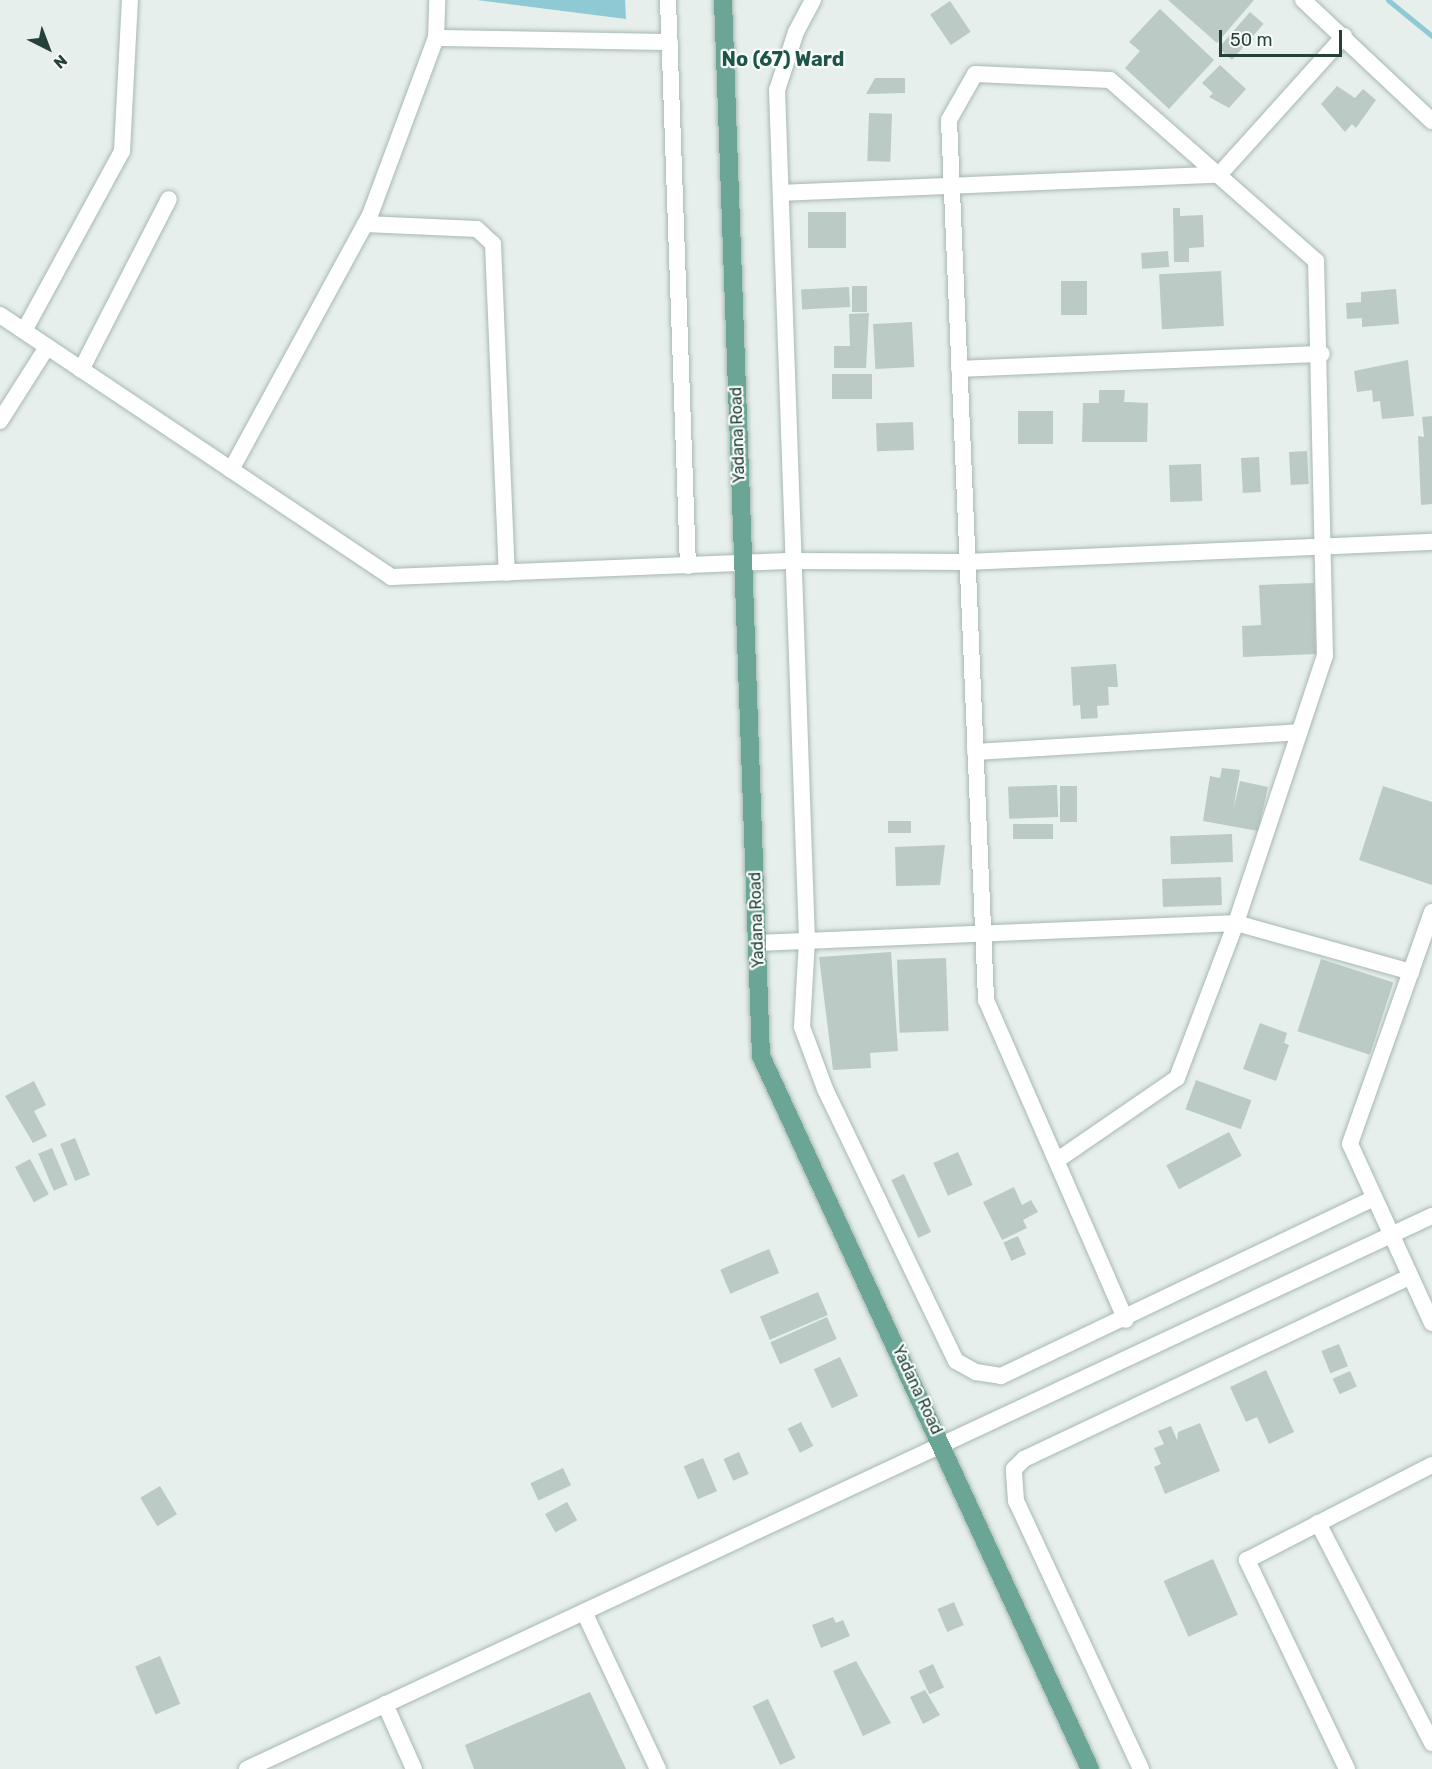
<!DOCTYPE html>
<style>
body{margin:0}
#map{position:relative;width:1432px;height:1769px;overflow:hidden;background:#e6efeb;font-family:Rubik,sans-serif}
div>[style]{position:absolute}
.water>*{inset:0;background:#8ec9d4}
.stream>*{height:5px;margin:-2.5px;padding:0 2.5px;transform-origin:2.5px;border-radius:2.5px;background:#8ec9d4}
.building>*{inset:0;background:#bbcac4;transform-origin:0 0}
.roads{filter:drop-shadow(0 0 2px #a8b8b2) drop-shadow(0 0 2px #a8b8b2)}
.minor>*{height:16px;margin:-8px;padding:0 8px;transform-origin:8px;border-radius:8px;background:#fff}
.major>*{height:18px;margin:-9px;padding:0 9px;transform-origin:9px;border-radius:9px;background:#6aa596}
span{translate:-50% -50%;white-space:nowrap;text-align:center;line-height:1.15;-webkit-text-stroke:4.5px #f7fbf9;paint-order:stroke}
.street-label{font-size:16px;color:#24423a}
.quarter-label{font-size:20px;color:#1f5548;font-weight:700}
.north{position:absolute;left:18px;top:18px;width:60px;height:60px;-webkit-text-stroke:4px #f7fbf9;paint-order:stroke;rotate:138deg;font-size:16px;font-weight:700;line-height:24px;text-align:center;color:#24423a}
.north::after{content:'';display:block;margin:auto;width:21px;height:27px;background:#24423a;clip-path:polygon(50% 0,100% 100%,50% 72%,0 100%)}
.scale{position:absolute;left:1219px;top:30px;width:123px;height:27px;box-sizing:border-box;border:3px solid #24423a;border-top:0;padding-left:8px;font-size:18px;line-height:21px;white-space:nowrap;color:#24423a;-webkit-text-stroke:4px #f7fbf9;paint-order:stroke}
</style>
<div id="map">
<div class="water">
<div style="clip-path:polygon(477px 0,625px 0,626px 19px)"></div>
</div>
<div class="stream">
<div style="left:1388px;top:0;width:57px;rotate:39.3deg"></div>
</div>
<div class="building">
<div style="clip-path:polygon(1168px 0,1254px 0,1217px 43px)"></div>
<div style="left:950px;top:1px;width:37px;height:24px;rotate:56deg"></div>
<div style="clip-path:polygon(1160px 9px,1214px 60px,1169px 109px,1125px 68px,1140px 51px,1129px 42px)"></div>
<div style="left:1250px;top:12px;width:18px;height:48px;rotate:41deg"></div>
<div style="clip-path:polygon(1220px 65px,1246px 89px,1229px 108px,1209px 97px,1213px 93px,1202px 83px)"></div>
<div style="clip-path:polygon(875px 78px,905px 78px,905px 93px,866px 94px)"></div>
<div style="clip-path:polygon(1337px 86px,1355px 98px,1363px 89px,1376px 100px,1356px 128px,1352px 124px,1345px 132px,1321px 104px)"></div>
<div style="left:869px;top:113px;width:23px;height:48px;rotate:2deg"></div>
<div style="clip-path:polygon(1173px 208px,1180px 208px,1180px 216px,1203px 215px,1204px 247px,1189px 248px,1189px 262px,1174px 262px)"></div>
<div style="left:846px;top:212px;width:36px;height:38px;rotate:90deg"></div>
<div style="left:1168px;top:251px;width:16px;height:27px;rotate:86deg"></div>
<div style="left:1221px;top:271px;width:55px;height:62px;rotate:87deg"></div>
<div style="left:1061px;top:281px;width:26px;height:34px"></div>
<div style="left:867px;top:286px;width:26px;height:15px;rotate:90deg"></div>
<div style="left:849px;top:287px;width:20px;height:48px;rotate:87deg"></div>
<div style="clip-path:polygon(1396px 289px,1399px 324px,1362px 327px,1362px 318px,1347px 319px,1346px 303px,1361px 302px,1361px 292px)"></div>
<div style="clip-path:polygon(869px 313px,866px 368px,834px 368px,834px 346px,850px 346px,849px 314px)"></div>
<div style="left:912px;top:322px;width:45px;height:39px;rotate:87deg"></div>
<div style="clip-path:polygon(1408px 360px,1414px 416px,1382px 419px,1380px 401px,1373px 402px,1372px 390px,1357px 392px,1354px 371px)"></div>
<div style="left:832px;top:374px;width:40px;height:25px"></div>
<div style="clip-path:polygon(1099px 390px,1125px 390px,1124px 402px,1148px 403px,1147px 442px,1082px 442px,1083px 403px,1099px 403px)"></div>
<div style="left:1018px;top:411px;width:35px;height:33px"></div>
<div style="clip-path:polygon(1432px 416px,1432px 504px,1421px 505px,1418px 436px,1424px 437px,1422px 417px)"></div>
<div style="left:913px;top:422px;width:28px;height:37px;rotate:88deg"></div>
<div style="left:1307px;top:451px;width:33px;height:18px;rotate:87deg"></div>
<div style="left:1259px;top:457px;width:35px;height:18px;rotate:87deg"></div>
<div style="left:1201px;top:464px;width:37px;height:32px;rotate:88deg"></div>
<div style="clip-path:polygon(1314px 583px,1316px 654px,1243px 657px,1242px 626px,1261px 625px,1259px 585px)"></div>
<div style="clip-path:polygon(1116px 664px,1118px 687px,1108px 687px,1109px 705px,1097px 706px,1098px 718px,1081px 719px,1080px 705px,1073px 706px,1071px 667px)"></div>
<div style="clip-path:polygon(1222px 768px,1240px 770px,1233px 811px,1240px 781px,1268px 787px,1258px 831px,1203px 821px,1210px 776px,1220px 778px)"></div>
<div style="left:1057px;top:785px;width:32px;height:49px;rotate:88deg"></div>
<div style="left:1060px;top:786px;width:17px;height:36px"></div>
<div style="clip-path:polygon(1383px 786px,1432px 802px,1432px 885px,1359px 860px)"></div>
<div style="left:888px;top:821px;width:23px;height:12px"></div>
<div style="left:1013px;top:824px;width:40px;height:15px"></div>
<div style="left:1232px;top:834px;width:28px;height:62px;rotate:88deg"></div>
<div style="clip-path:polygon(945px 845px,940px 885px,896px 886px,895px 847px)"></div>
<div style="left:1221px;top:877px;width:28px;height:59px;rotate:88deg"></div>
<div style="clip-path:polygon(891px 952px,898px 1051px,870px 1053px,871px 1068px,833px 1070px,819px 957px)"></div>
<div style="left:946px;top:958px;width:73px;height:49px;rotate:88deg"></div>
<div style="left:1321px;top:959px;width:76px;height:76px;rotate:18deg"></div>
<div style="clip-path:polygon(1260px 1023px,1287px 1033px,1284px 1043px,1289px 1045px,1276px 1081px,1243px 1069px)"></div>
<div style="left:1196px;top:1080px;width:59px;height:31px;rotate:20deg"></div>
<div style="clip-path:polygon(34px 1081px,46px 1105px,34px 1111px,47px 1136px,33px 1143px,5px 1096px)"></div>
<div style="left:1229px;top:1132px;width:27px;height:71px;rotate:62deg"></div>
<div style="left:75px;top:1138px;width:40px;height:16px;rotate:68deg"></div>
<div style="left:52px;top:1148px;width:40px;height:15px;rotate:67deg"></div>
<div style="left:958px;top:1152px;width:36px;height:27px;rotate:66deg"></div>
<div style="left:30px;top:1159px;width:40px;height:17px;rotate:62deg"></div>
<div style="left:904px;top:1174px;width:64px;height:14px;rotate:65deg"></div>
<div style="clip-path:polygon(1014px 1187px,1022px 1205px,1031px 1200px,1038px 1212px,1023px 1220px,1027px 1228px,1002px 1240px,983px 1202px)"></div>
<div style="left:1018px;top:1236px;width:20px;height:16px;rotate:66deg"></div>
<div style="left:769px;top:1249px;width:26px;height:53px;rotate:67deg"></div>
<div style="left:818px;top:1292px;width:25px;height:63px;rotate:67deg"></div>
<div style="left:827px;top:1317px;width:24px;height:62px;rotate:66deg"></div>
<div style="left:1339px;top:1344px;width:24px;height:19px;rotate:68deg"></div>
<div style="left:840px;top:1357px;width:43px;height:29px;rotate:65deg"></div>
<div style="clip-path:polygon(1266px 1370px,1294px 1432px,1269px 1444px,1257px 1417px,1246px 1422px,1230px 1387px)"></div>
<div style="left:1350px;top:1371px;width:17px;height:19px;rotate:66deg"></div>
<div style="left:801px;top:1422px;width:27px;height:15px;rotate:63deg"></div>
<div style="clip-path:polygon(1200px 1423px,1220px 1471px,1165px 1494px,1154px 1467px,1161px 1464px,1154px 1448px,1164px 1444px,1158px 1431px,1171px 1426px,1177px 1440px,1178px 1432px)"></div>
<div style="left:739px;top:1452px;width:24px;height:17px;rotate:66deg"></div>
<div style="left:703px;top:1458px;width:36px;height:21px;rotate:67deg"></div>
<div style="left:563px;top:1468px;width:19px;height:36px;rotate:65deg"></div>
<div style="left:160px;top:1486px;width:33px;height:23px;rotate:59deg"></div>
<div style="left:567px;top:1502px;width:21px;height:25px;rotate:61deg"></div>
<div style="left:1213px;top:1559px;width:61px;height:54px;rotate:66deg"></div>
<div style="left:954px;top:1602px;width:25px;height:18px;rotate:67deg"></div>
<div style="clip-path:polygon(833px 1617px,836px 1623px,843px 1620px,850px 1636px,821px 1648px,812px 1625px)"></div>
<div style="left:160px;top:1656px;width:52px;height:27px;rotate:67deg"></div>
<div style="clip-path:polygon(856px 1661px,891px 1723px,863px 1736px,833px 1671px)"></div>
<div style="left:933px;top:1664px;width:26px;height:16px;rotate:65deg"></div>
<div style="clip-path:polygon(925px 1690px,940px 1715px,923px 1724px,910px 1697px)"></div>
<div style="clip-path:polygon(590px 1692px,626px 1769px,474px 1769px,465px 1745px)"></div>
<div style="left:768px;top:1699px;width:65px;height:17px;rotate:65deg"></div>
</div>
<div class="roads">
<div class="minor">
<div style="left:668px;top:0;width:566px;rotate:87.98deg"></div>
<div style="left:813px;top:0;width:36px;rotate:118deg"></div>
<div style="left:796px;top:32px;width:61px;rotate:108.1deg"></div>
<div style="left:777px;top:90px;width:851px;rotate:87.98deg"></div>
<div style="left:807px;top:940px;width:87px;rotate:93.3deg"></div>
<div style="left:802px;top:1027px;width:66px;rotate:69.6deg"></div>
<div style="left:825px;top:1089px;width:302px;rotate:64.3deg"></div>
<div style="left:956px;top:1361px;width:23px;rotate:29deg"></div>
<div style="left:976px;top:1372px;width:25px;rotate:9deg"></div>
<div style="left:1001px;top:1376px;width:411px;rotate:-25.5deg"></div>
<div style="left:1303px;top:0;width:177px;rotate:43.2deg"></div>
<div style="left:436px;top:38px;width:38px;rotate:-88deg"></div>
<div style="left:781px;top:193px;width:438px;rotate:-2.4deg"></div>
<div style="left:1219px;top:175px;width:187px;rotate:-48deg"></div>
<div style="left:365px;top:224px;width:112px;rotate:2.6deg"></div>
<div style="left:477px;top:229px;width:22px;rotate:43deg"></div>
<div style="left:493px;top:244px;width:329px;rotate:87.6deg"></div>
<div style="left:0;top:315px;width:471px;rotate:33.8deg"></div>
<div style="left:391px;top:577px;width:403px;rotate:-2.3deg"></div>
<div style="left:794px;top:561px;width:174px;rotate:0.3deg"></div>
<div style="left:968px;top:562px;width:464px;rotate:-2.5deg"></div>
<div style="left:24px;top:331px;width:205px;rotate:-61.4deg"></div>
<div style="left:122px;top:151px;width:151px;rotate:-87deg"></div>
<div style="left:959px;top:369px;width:363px;rotate:-2.4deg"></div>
<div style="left:81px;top:370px;width:192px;rotate:-62.8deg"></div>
<div style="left:0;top:421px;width:88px;rotate:-57.6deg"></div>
<div style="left:231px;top:470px;width:290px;rotate:-61.4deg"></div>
<div style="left:370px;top:215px;width:189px;rotate:-69.6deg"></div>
<div style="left:436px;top:38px;width:234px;rotate:1deg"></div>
<div style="left:975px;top:752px;width:325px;rotate:-3.5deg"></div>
<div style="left:1432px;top:912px;width:246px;rotate:109.5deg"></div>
<div style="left:1350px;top:1144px;width:197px;rotate:65.4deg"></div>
<div style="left:758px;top:943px;width:478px;rotate:-2.4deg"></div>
<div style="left:1236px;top:923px;width:182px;rotate:15.6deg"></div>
<div style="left:1059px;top:1159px;width:143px;rotate:-34.5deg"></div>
<div style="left:1177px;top:1078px;width:166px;rotate:-69.2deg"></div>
<div style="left:1236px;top:923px;width:281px;rotate:-71.6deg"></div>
<div style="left:1325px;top:656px;width:395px;rotate:-91.3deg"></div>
<div style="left:1316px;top:261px;width:274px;rotate:-138.7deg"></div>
<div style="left:1110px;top:80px;width:135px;rotate:-177.5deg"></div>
<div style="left:975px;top:74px;width:53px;rotate:119.5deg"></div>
<div style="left:949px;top:120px;width:881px;rotate:87.59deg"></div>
<div style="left:986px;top:1000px;width:349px;rotate:66.4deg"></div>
<div style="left:1318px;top:1523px;width:248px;rotate:62.6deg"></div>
<div style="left:584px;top:1612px;width:174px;rotate:64.8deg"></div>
<div style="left:385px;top:1704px;width:71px;rotate:66deg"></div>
<div style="left:247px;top:1769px;width:1308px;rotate:-25.02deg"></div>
<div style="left:1141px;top:1769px;width:296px;rotate:-115deg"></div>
<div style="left:1016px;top:1501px;width:32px;rotate:-94deg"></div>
<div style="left:1014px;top:1469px;width:14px;rotate:-45deg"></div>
<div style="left:1024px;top:1459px;width:426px;rotate:-25.3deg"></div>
<div style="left:1347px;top:1769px;width:232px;rotate:-115.6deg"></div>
<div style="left:1247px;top:1560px;width:208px;rotate:-27.2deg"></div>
</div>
<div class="major">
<div style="left:723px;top:0;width:1057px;rotate:87.94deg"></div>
<div style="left:761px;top:1056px;width:785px;rotate:65.23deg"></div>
</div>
</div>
<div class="street-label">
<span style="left:738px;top:435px;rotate:-92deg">Yadana Road</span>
<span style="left:757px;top:920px;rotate:-92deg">Yadana Road</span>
<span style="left:917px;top:1390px;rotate:65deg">Yadana Road</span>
</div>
<div class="quarter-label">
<span style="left:783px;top:59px">No (67) Ward</span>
</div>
<div class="north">N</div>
<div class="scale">50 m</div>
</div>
